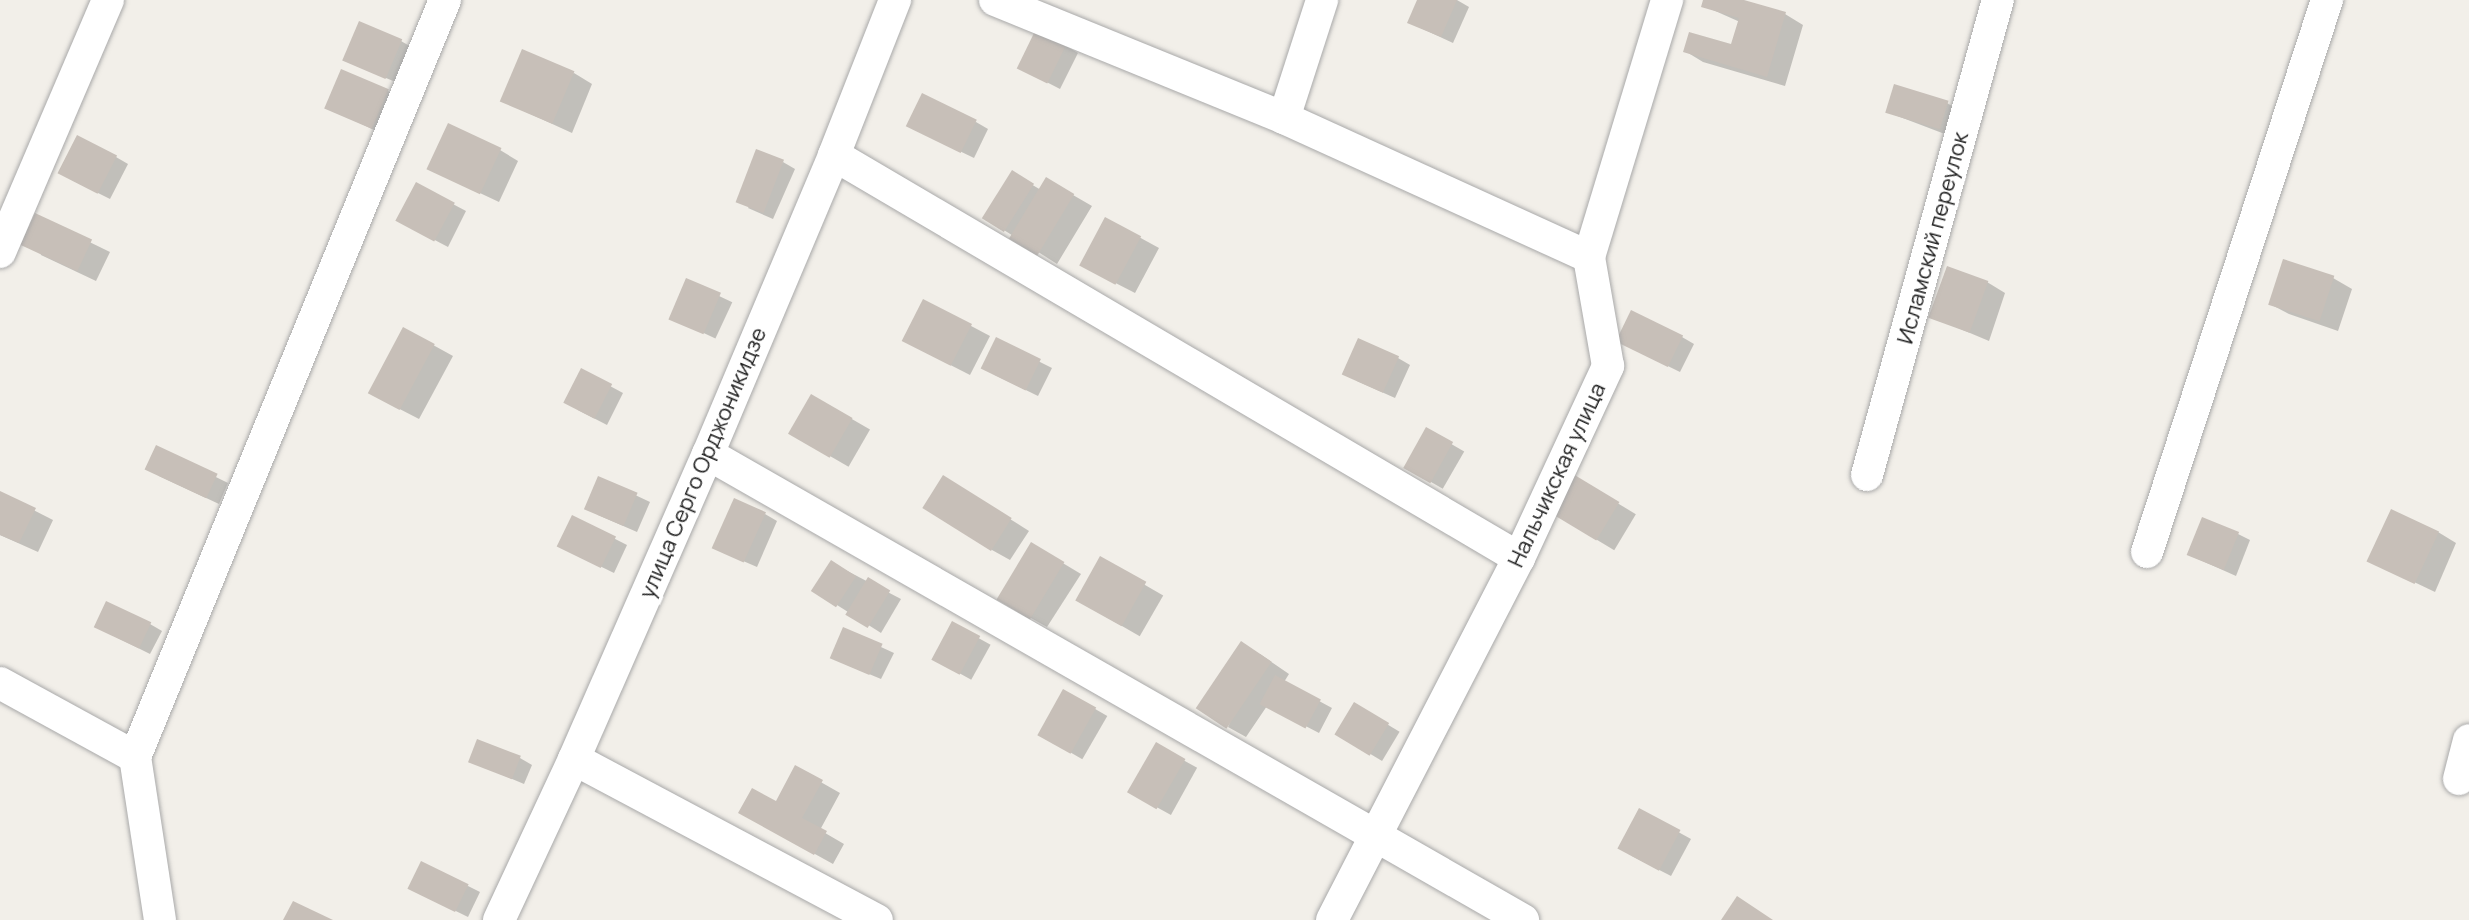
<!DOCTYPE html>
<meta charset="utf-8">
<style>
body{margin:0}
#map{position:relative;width:2469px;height:920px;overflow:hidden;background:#f2efe9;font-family:Manrope,sans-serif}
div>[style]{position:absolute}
.shadow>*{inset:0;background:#0003;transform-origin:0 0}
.building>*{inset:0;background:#c7bfb8;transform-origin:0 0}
.roads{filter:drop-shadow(0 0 2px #a9a9a9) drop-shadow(0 0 2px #a9a9a9)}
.minor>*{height:32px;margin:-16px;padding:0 16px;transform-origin:16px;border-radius:16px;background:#fff}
span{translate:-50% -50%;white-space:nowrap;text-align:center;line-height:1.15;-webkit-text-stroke:7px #fff;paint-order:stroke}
.street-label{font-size:22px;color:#222}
</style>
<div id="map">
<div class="shadow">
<div style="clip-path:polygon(1419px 0,1457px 0,1469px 7px,1453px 43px,1410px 23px)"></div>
<div style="clip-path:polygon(1705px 0,1736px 0,1785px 14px,1803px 25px,1785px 86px,1703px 62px,1685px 51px,1732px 47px,1740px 22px,1704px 6px)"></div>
<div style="clip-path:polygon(401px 41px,413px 48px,398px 83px,357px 66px)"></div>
<div style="clip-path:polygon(1066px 46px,1078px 53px,1060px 89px,1031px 74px)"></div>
<div style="clip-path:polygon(574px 73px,592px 84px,572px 133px,502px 101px)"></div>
<div style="clip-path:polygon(388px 91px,406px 102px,391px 138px,326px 107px)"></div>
<div style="clip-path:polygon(1947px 103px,1959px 110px,1950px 136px,1887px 112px)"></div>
<div style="clip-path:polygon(976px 122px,988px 129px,974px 158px,920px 132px)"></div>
<div style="clip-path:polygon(500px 150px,518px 161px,499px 202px,448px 178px)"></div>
<div style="clip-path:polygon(116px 157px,128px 164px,110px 199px,72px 180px)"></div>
<div style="clip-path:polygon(783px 162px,795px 169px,773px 219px,748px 208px)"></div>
<div style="clip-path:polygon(1012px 173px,1041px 190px,1047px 180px,1092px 206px,1057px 264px,985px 218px)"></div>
<div style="clip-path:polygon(417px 185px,466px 211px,448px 247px,410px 227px)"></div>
<div style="clip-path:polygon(36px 216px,110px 252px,96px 281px,41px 255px)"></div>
<div style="clip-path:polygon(1106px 219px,1159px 248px,1135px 293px,1100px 275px)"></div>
<div style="clip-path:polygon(2284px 262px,2333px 278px,2352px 289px,2338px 331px,2289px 314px,2270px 304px)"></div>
<div style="left:687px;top:281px;width:50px;height:40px;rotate:25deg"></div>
<div style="clip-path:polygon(1987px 282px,2005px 293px,1989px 341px,1932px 317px)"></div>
<div style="clip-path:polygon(924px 301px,990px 336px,970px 375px,923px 351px)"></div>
<div style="clip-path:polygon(404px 329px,453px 356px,419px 419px,388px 403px)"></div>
<div style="clip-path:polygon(1682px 337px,1694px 344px,1680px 372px,1631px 348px)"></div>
<div style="clip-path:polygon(996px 340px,1052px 368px,1038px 396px,995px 375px)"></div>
<div style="clip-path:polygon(1398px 358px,1410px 365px,1395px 398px,1357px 381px)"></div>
<div style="clip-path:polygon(582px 371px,623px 393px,607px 425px,578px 410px)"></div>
<div style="left:812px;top:396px;width:67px;height:43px;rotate:30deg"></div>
<div style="left:1427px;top:430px;width:43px;height:43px;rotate:30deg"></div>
<div style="clip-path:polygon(157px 448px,228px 483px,219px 504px,159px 476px)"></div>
<div style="left:1569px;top:474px;width:78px;height:42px;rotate:31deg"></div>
<div style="clip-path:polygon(599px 478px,650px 502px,637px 532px,598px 515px)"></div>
<div style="clip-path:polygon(962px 489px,1029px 531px,1010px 560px,992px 550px)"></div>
<div style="clip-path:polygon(0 493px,53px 520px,38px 552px,0 535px)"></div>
<div style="clip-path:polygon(765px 514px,777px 521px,757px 567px,727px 554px)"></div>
<div style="clip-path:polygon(572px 517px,627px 545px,614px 573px,571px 552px)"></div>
<div style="clip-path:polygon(2438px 532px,2456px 543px,2435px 592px,2370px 561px)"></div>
<div style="clip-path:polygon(2238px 534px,2250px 540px,2236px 576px,2189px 555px)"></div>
<div style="clip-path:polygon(1031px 544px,1081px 574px,1047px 627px,1029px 617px)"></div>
<div style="left:1100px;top:559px;width:73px;height:47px;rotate:30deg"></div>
<div style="clip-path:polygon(832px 563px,901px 599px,881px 633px,815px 591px)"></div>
<div style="clip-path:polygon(150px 624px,162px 631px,150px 654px,108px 633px)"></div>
<div style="left:953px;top:624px;width:43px;height:40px;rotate:29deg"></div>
<div style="clip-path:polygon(844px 630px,894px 653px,881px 679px,845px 664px)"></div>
<div style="clip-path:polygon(1260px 654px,1289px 674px,1284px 682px,1332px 708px,1319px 733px,1267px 706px,1246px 737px,1228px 727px)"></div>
<div style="left:1064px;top:691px;width:50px;height:50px;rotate:30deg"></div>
<div style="left:1355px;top:705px;width:52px;height:34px;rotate:31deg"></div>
<div style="left:1156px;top:745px;width:47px;height:54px;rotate:29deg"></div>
<div style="clip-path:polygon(520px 758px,532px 765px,524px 784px,470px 761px)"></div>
<div style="clip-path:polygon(796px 768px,840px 793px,820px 830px,844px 844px,833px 864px,759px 823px,777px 804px)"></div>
<div style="clip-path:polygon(1640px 811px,1691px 839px,1671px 876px,1632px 856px)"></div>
<div style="clip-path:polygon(468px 886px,480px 892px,468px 917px,423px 895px)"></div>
</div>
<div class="building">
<div style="clip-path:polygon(1417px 0,1457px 0,1441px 37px,1407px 23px)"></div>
<div style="clip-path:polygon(1703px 0,1744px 0,1786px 12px,1767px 77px,1683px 52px,1689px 32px,1731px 44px,1739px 18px,1701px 7px)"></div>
<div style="left:359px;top:21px;width:47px;height:43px;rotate:23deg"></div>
<div style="left:1036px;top:29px;width:34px;height:44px;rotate:26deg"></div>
<div style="left:522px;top:49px;width:57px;height:57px;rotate:23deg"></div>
<div style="left:341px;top:69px;width:52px;height:43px;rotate:23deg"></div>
<div style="left:1894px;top:84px;width:57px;height:30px;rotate:17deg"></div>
<div style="left:922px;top:93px;width:61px;height:37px;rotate:26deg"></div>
<div style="left:448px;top:123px;width:59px;height:51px;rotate:25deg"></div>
<div style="left:77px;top:135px;width:45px;height:43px;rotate:27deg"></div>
<div style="left:756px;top:149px;width:30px;height:57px;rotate:21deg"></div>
<div style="left:1012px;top:170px;width:26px;height:57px;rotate:32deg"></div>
<div style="left:1046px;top:177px;width:33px;height:72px;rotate:31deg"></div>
<div style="left:416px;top:182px;width:44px;height:44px;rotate:28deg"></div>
<div style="left:35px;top:213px;width:63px;height:35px;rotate:25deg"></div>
<div style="left:1105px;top:217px;width:41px;height:55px;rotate:28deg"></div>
<div style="left:2283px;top:259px;width:54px;height:48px;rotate:18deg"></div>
<div style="left:1947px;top:266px;width:44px;height:55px;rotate:20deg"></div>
<div style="left:686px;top:278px;width:38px;height:45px;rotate:23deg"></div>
<div style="left:923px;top:299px;width:55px;height:47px;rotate:27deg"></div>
<div style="left:1631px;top:310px;width:58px;height:35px;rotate:26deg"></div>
<div style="left:403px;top:327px;width:36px;height:75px;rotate:28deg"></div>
<div style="left:996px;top:337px;width:50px;height:35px;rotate:26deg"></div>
<div style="left:1358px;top:338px;width:45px;height:40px;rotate:24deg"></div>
<div style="left:581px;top:368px;width:35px;height:39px;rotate:27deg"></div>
<div style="left:811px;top:394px;width:48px;height:46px;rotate:30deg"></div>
<div style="left:1426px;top:427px;width:31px;height:47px;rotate:29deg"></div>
<div style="left:156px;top:445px;width:68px;height:27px;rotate:25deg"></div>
<div style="left:1568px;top:471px;width:60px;height:45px;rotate:31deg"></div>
<div style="left:943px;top:475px;width:81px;height:39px;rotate:32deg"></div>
<div style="left:598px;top:476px;width:43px;height:36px;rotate:23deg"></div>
<div style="clip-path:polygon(0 491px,36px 508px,19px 543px,0 535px)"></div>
<div style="left:734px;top:498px;width:35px;height:55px;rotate:24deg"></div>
<div style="left:2391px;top:509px;width:53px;height:58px;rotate:25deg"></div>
<div style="left:572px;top:515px;width:49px;height:35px;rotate:26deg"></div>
<div style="left:2202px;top:517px;width:40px;height:41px;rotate:22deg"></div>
<div style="left:1031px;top:542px;width:39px;height:67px;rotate:31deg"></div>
<div style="left:1100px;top:556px;width:53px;height:51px;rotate:29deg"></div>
<div style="left:831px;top:560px;width:30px;height:37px;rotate:33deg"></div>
<div style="left:868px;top:577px;width:26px;height:44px;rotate:31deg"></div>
<div style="left:106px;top:601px;width:50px;height:29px;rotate:25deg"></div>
<div style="left:952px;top:621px;width:32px;height:44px;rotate:28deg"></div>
<div style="left:843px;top:627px;width:43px;height:34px;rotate:23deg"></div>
<div style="left:1241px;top:641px;width:37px;height:81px;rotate:34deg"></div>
<div style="left:1275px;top:675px;width:52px;height:33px;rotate:28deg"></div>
<div style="left:1063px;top:689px;width:38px;height:53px;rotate:29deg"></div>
<div style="left:1354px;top:702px;width:41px;height:38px;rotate:31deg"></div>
<div style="left:477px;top:739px;width:47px;height:25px;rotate:21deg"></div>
<div style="left:1156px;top:742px;width:34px;height:58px;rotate:30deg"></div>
<div style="clip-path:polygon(795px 765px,823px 780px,802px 818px,827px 831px,814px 855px,738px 813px,752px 788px,776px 801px)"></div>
<div style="left:1639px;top:808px;width:47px;height:46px;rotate:28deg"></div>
<div style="left:421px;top:861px;width:53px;height:31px;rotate:26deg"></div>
<div style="clip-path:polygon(1737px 896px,1773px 920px,1721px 920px)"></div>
<div style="clip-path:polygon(293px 901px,333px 920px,283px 920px)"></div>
</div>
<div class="roads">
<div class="minor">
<div style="left:995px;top:0;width:312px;rotate:22.2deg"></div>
<div style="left:1284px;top:118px;width:335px;rotate:24.5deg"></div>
<div style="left:1284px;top:118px;width:124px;rotate:-72.1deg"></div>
<div style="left:834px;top:155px;width:795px;rotate:30.47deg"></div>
<div style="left:0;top:252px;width:274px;rotate:-66.8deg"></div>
<div style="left:708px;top:454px;width:939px;rotate:29.76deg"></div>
<div style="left:1867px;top:475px;width:493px;rotate:-74.6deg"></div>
<div style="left:2147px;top:552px;width:581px;rotate:-71.94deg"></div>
<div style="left:0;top:683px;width:154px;rotate:28.7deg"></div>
<div style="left:574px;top:759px;width:343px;rotate:28deg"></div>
<div style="left:2459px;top:779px;width:40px;rotate:-75.6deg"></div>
<div style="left:160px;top:920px;width:165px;rotate:-98.7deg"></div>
<div style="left:135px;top:757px;width:818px;rotate:-67.73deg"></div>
<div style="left:499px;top:920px;width:178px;rotate:-65deg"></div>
<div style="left:574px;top:759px;width:333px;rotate:-66.3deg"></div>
<div style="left:708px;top:454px;width:324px;rotate:-67.1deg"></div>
<div style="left:834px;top:155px;width:167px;rotate:-68.5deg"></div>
<div style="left:1332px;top:920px;width:407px;rotate:-62.7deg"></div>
<div style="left:1519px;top:558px;width:212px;rotate:-65.1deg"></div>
<div style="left:1608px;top:366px;width:111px;rotate:-99.9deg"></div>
<div style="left:1589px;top:257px;width:269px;rotate:-73.1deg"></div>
</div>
</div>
<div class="street-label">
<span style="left:1933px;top:238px;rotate:-75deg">Исламский переулок</span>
<span style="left:703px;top:463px;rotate:-67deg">улица Серго Орджоникидзе</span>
<span style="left:1557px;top:475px;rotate:-65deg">Нальчикская улица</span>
</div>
</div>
